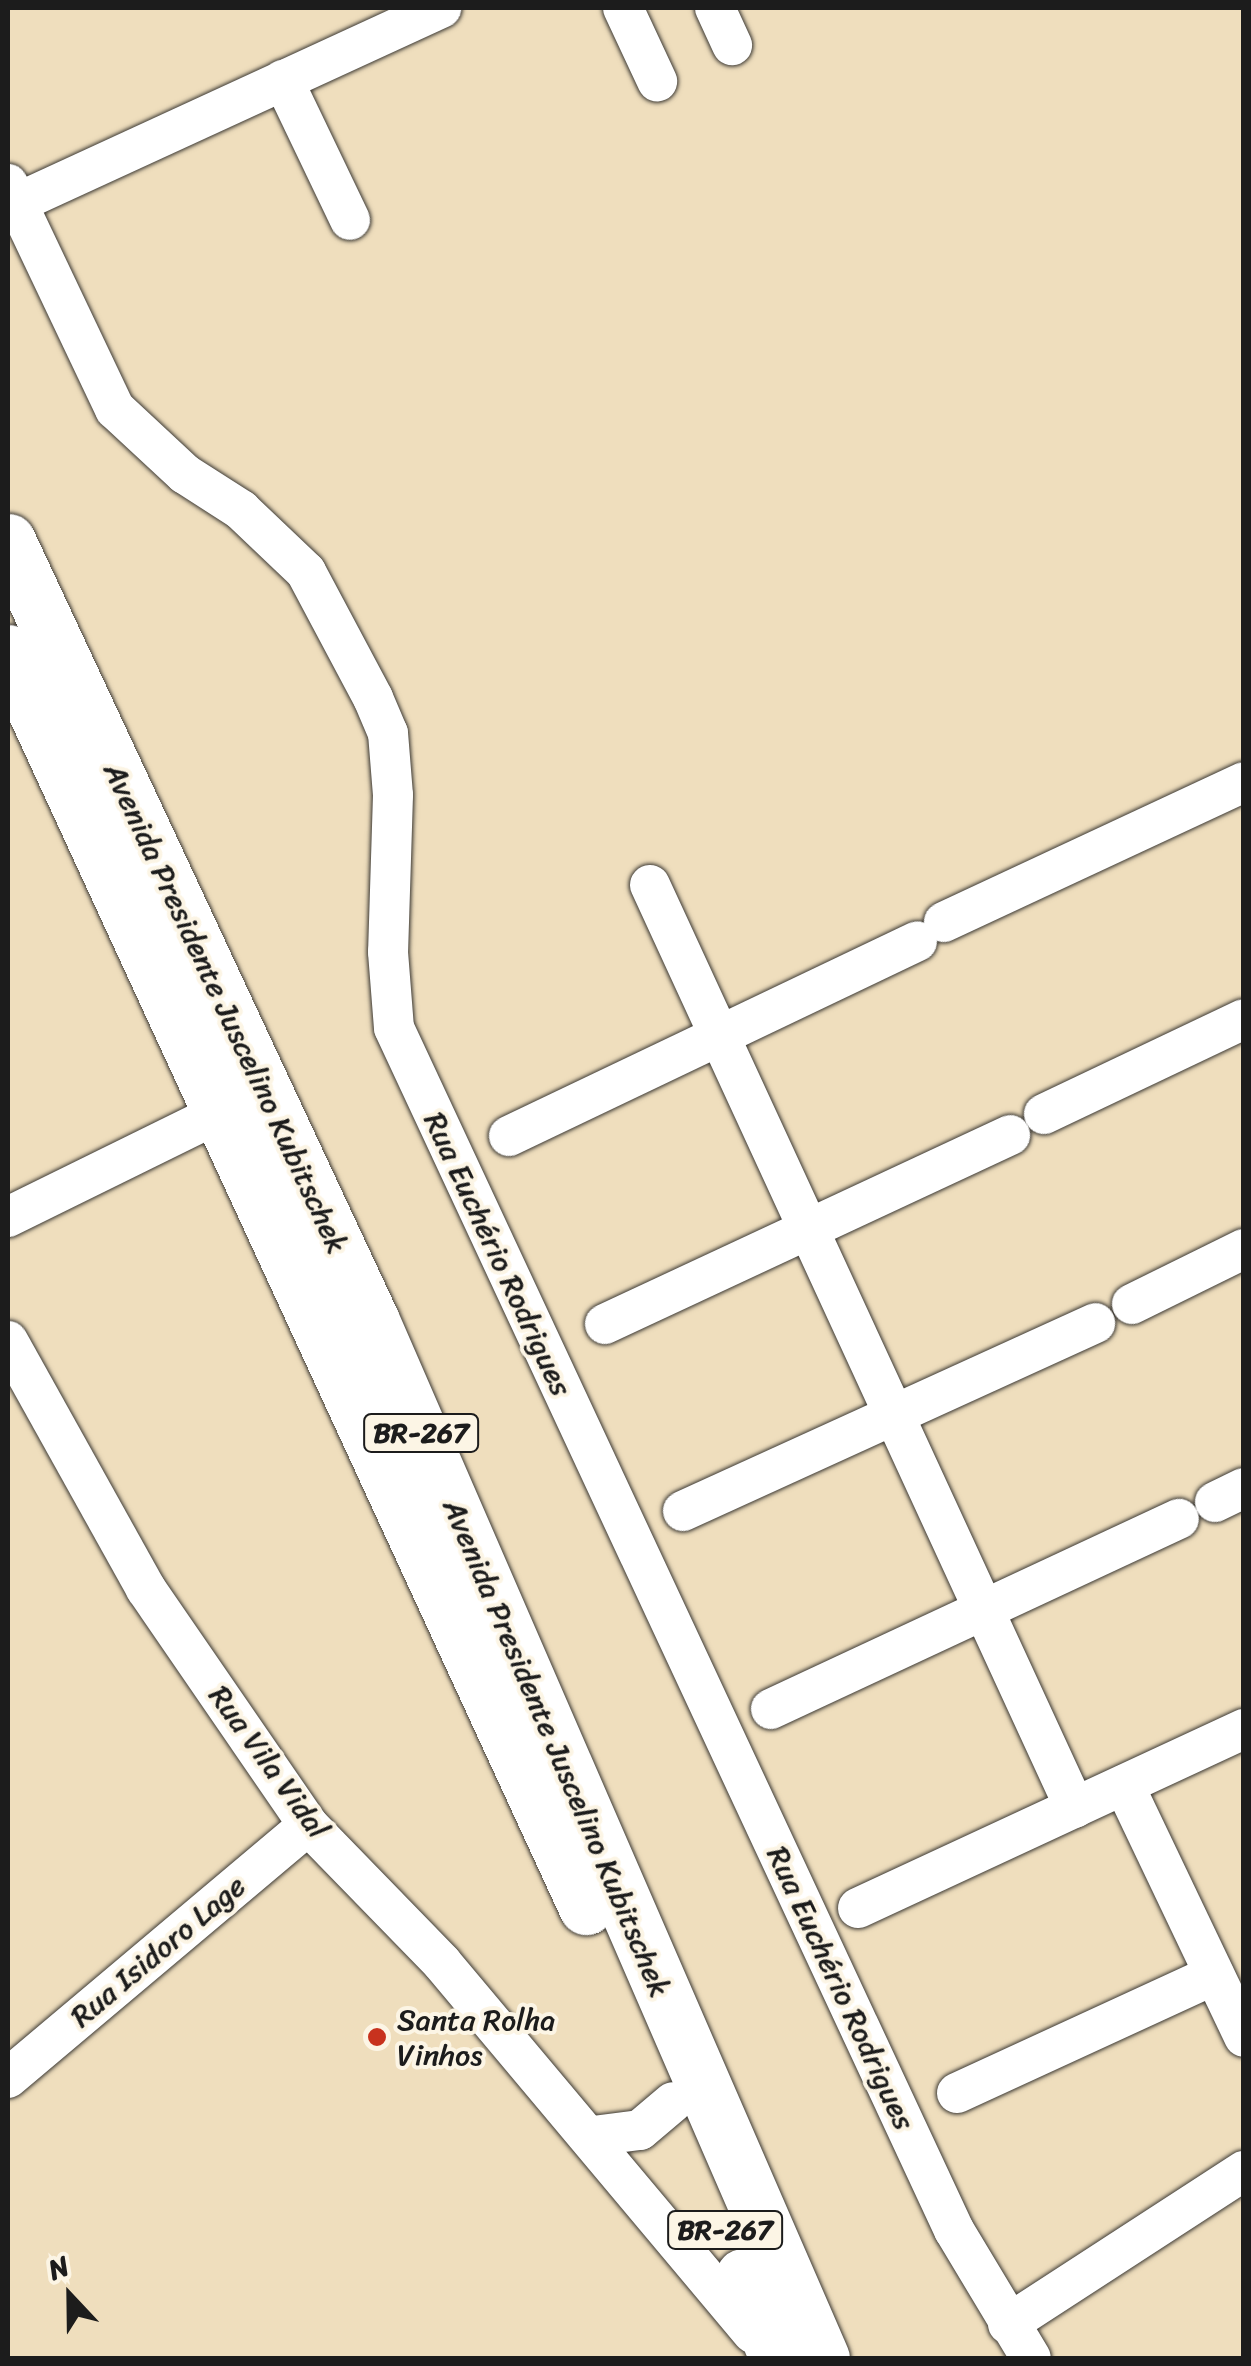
<!DOCTYPE html>
<meta charset="utf-8">
<style>
body{margin:0}
#map{position:relative;width:1251px;height:2366px;overflow:hidden;background:#efdebd;font-family:Sriracha,sans-serif}
div>[style]{position:absolute}
.roads{filter:drop-shadow(0 0 2px #3c3934) drop-shadow(0 0 2px #3c3934)}
.minor>*{height:40px;margin:-20px;padding:0 20px;transform-origin:20px;border-radius:20px;background:#fff}
.trunk>*{height:55px;margin:-27.5px;padding:0 27.5px;transform-origin:27.5px;border-radius:27.5px;background:#fff}
.dots>*{width:28px;height:28px;translate:-50% -50%;box-sizing:border-box;border:5px solid #fcf5e5;border-radius:50%}
span{translate:-50% -50%;white-space:nowrap;text-align:center;line-height:1.15;-webkit-text-stroke:8px #fcf5e5;paint-order:stroke}
.shield-label span{padding:2px 8px;background:#fcf5e5;border:2px solid;border-radius:8px;-webkit-text-stroke-width:0}
.shield-label{font-size:28px;color:#1c1c1c;font-weight:700}
.street-label{font-size:30px;color:#1c1c1c}
.poi-label{font-size:30px;color:#1c1c1c}
.left{translate:0 -50%;text-align:left}
.frame{position:absolute;inset:0;border:10px solid #1c1c1c;pointer-events:none}
.north{position:absolute;left:20px;top:2246px;width:100px;height:100px;-webkit-text-stroke:8px #fcf5e5;paint-order:stroke;rotate:338deg;font-size:28px;font-weight:700;line-height:40px;text-align:center;color:#1c1c1c}
.north::after{content:'';display:block;margin:auto;width:35px;height:45px;background:#1c1c1c;clip-path:polygon(50% 0,100% 100%,50% 72%,0 100%)}
</style>
<div id="map">
<div class="roads">
<div class="minor">
<div style="left:623px;top:8px;width:81px;rotate:65deg"></div>
<div style="left:715px;top:8px;width:41px;rotate:65.3deg"></div>
<div style="left:283px;top:80px;width:155px;rotate:64.4deg"></div>
<div style="left:8px;top:184px;width:249px;rotate:64.6deg"></div>
<div style="left:115px;top:409px;width:96px;rotate:42.9deg"></div>
<div style="left:185px;top:474px;width:67px;rotate:32.7deg"></div>
<div style="left:241px;top:510px;width:90px;rotate:43.6deg"></div>
<div style="left:306px;top:572px;width:143px;rotate:62deg"></div>
<div style="left:373px;top:698px;width:38px;rotate:67deg"></div>
<div style="left:388px;top:733px;width:62px;rotate:85.4deg"></div>
<div style="left:393px;top:795px;width:157px;rotate:91.8deg"></div>
<div style="left:388px;top:952px;width:76px;rotate:85.5deg"></div>
<div style="left:394px;top:1028px;width:1326px;rotate:65.02deg"></div>
<div style="left:954px;top:2230px;width:149px;rotate:59deg"></div>
<div style="left:17px;top:203px;width:467px;rotate:-24.7deg"></div>
<div style="left:650px;top:885px;width:1016px;rotate:65.28deg"></div>
<div style="left:944px;top:922px;width:331px;rotate:-25deg"></div>
<div style="left:1044px;top:1114px;width:221px;rotate:-25.4deg"></div>
<div style="left:509px;top:1136px;width:452px;rotate:-25.5deg"></div>
<div style="left:8px;top:1217px;width:235px;rotate:-26.2deg"></div>
<div style="left:1132px;top:1304px;width:125px;rotate:-26.2deg"></div>
<div style="left:605px;top:1324px;width:447px;rotate:-25deg"></div>
<div style="left:8px;top:1341px;width:284px;rotate:60.9deg"></div>
<div style="left:146px;top:1589px;width:286px;rotate:55.5deg"></div>
<div style="left:308px;top:1825px;width:192px;rotate:45.8deg"></div>
<div style="left:442px;top:1963px;width:483px;rotate:50deg"></div>
<div style="left:1215px;top:1502px;width:32px;rotate:-26deg"></div>
<div style="left:683px;top:1511px;width:453px;rotate:-24.5deg"></div>
<div style="left:771px;top:1709px;width:450px;rotate:-25deg"></div>
<div style="left:1124px;top:1785px;width:279px;rotate:64.5deg"></div>
<div style="left:858px;top:1908px;width:425px;rotate:-24.9deg"></div>
<div style="left:8px;top:2078px;width:392px;rotate:-40.1deg"></div>
<div style="left:957px;top:2093px;width:283px;rotate:-24.7deg"></div>
<div style="left:593px;top:2136px;width:47px;rotate:-7.3deg"></div>
<div style="left:640px;top:2130px;width:43px;rotate:-40.3deg"></div>
<div style="left:1008px;top:2324px;width:281px;rotate:-33deg"></div>
</div>
<div class="trunk">
<div style="left:8px;top:541px;width:859px;rotate:64.99deg"></div>
<div style="left:371px;top:1319px;width:1133px;rotate:66.54deg"></div>
<div style="left:8px;top:652px;width:1382px;rotate:65.27deg"></div>
<div style="left:743px;top:2276px;width:89px;rotate:67.5deg"></div>
</div>
</div>
<div class="dots">
<div style="left:377px;top:2037px;background:#c8321e"></div>
</div>
<div class="shield-label">
<span style="left:421px;top:1433px">BR-267</span>
<span style="left:725px;top:2230px">BR-267</span>
</div>
<div class="street-label">
<span style="left:226px;top:1008px;rotate:65deg">Avenida Presidente Juscelino Kubitschek</span>
<span style="left:498px;top:1254px;rotate:65deg">Rua Euchério Rodrigues</span>
<span style="left:557px;top:1748px;rotate:67deg">Avenida Presidente Juscelino Kubitschek</span>
<span style="left:269px;top:1762px;rotate:54deg">Rua Vila Vidal</span>
<span style="left:158px;top:1951px;rotate:-40deg">Rua Isidoro Lage</span>
<span style="left:841px;top:1988px;rotate:65deg">Rua Euchério Rodrigues</span>
</div>
<div class="poi-label">
<span class="left" style="left:397px;top:2037px">Santa Rolha<br>Vinhos</span>
</div>
<div class="frame"></div>
<div class="north">N</div>
</div>
